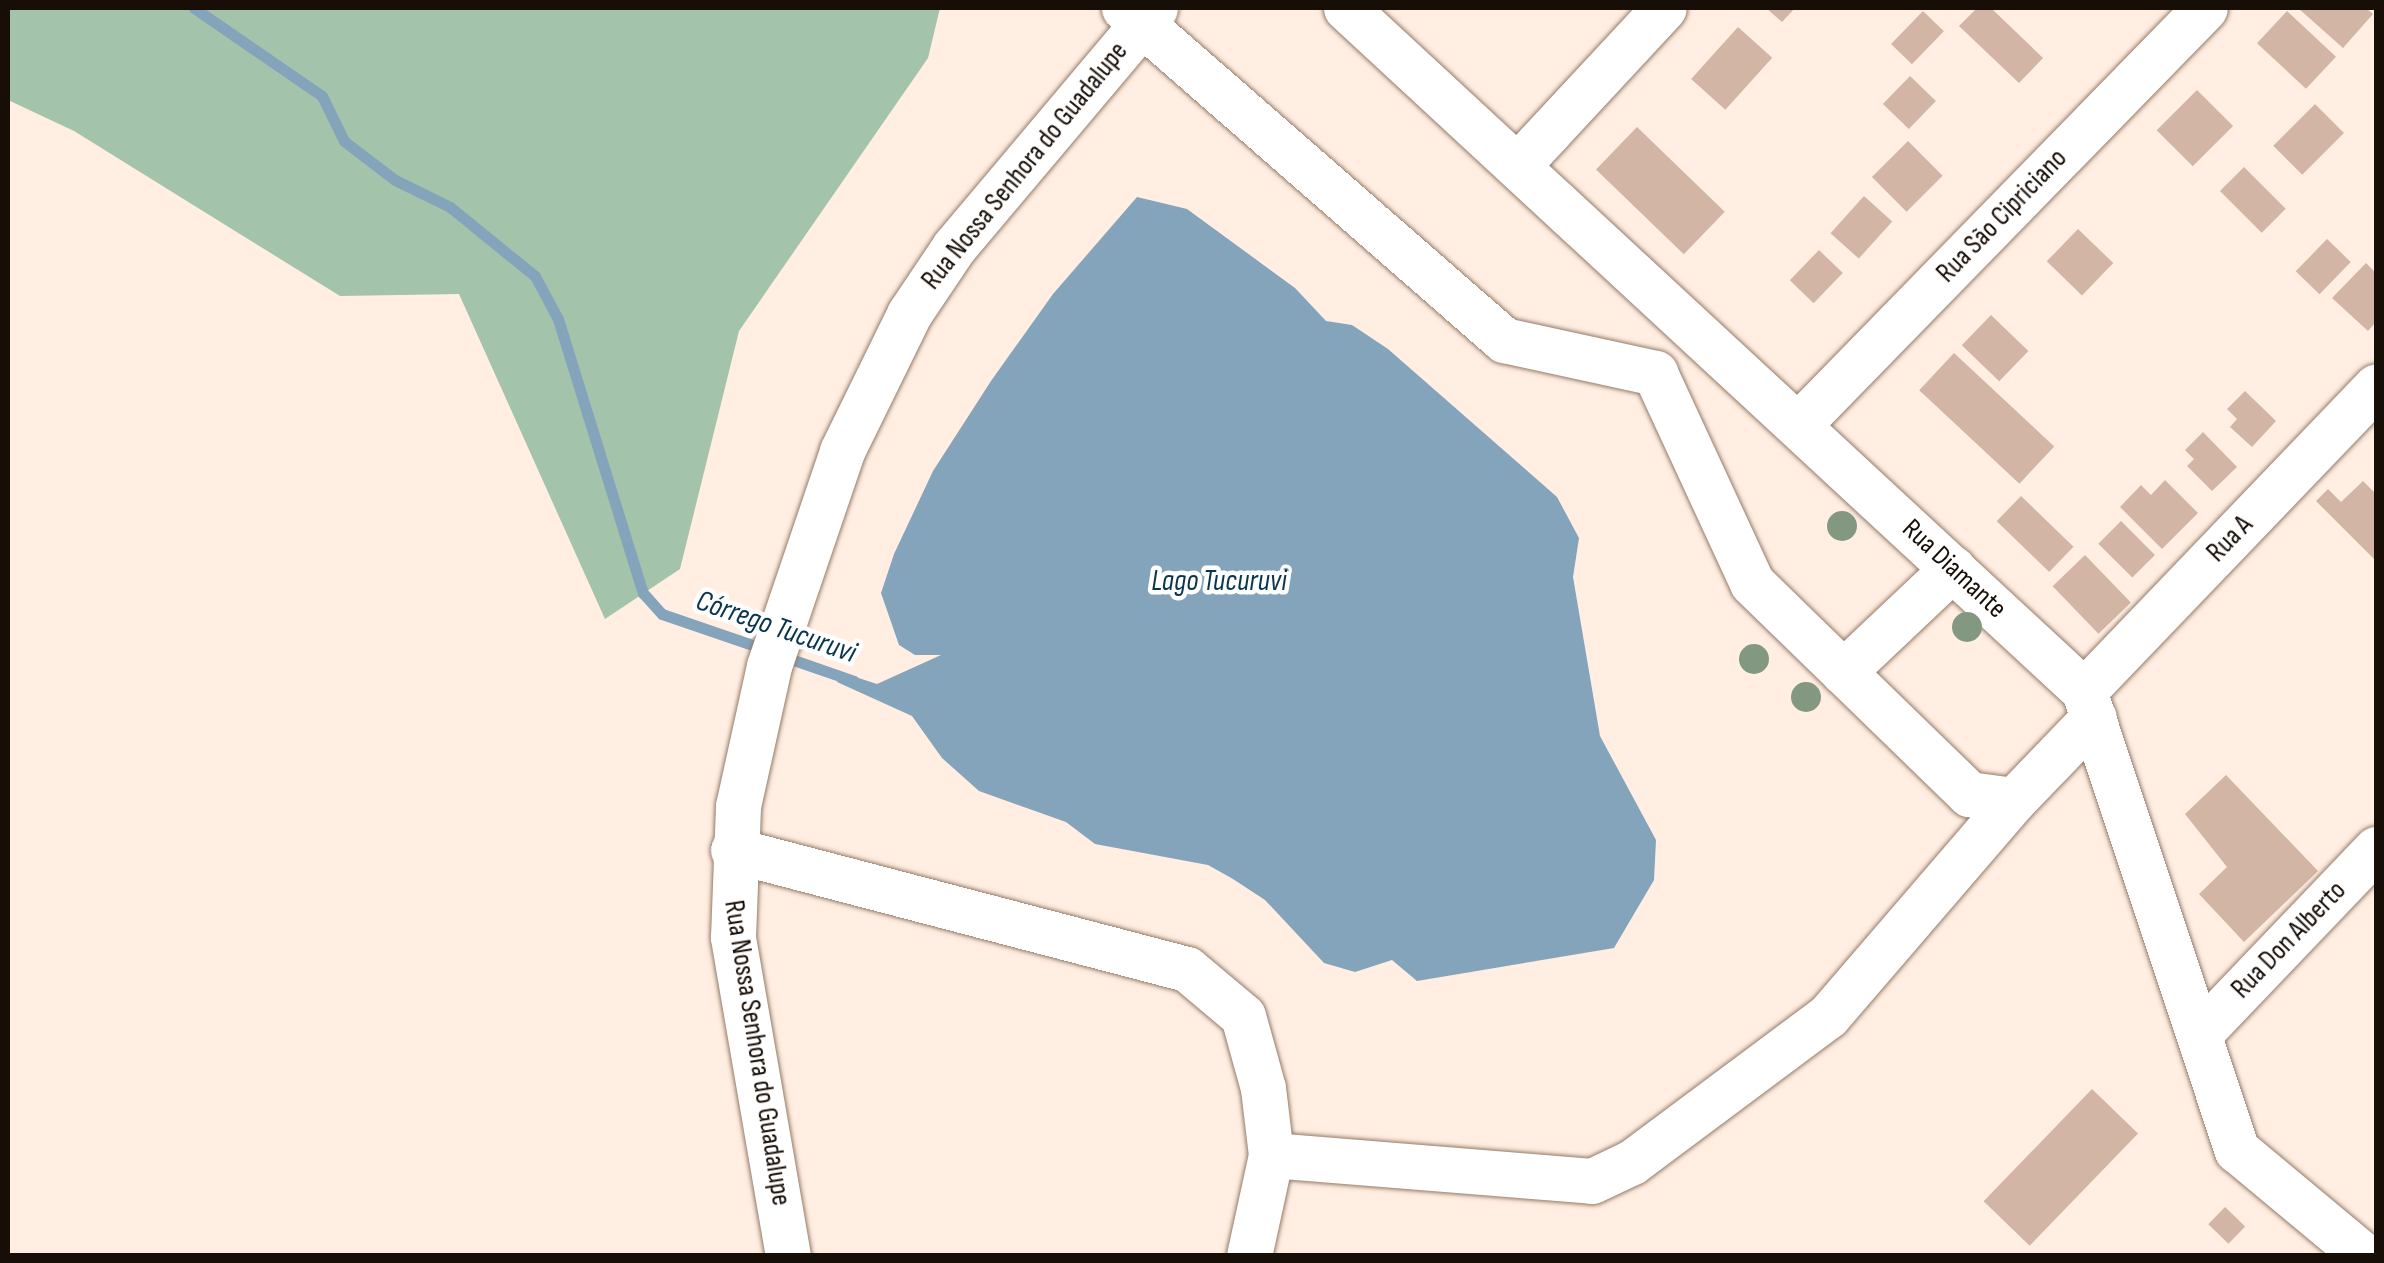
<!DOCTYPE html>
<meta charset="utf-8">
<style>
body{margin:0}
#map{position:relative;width:2384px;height:1263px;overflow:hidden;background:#ffeee1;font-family:"Sofia Sans Condensed",sans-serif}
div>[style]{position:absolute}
.forest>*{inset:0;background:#a3c3ab}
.water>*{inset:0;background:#83a4bb}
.stream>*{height:11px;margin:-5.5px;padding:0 5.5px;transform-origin:5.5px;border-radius:5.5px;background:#83a4bb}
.building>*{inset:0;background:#d2b5a4;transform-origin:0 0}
.roads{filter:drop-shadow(0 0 2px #947b69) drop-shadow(0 0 2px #947b69)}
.street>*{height:45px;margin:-22.5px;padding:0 22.5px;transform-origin:22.5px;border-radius:22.5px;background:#fff}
.trees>*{width:30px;height:30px;margin:-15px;border-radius:50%;background:#839880}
span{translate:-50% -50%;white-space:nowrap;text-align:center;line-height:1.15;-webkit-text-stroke:9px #fff;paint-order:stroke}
.street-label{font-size:28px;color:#170e07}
.water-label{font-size:30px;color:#09364e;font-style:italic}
.frame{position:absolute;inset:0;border:10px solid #170e07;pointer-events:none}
</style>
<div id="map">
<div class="forest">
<div style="clip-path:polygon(8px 8px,940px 8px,928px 58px,739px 331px,680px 569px,605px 619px,459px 294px,340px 296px,74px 131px,8px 100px)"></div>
</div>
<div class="water">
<div style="clip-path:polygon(1137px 197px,1187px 209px,1295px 288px,1326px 321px,1352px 325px,1388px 349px,1557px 497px,1579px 538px,1573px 577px,1600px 736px,1656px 840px,1654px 880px,1614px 948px,1417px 981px,1392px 960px,1355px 972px,1324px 963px,1265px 900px,1233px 879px,1208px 865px,1095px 844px,1066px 822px,979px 791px,942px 758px,912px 716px,837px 682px,840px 672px,877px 684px,941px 655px,915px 655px,899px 645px,881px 593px,894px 554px,933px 471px,991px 381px,1053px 294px)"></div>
</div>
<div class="stream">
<div style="left:194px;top:8px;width:155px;rotate:34.5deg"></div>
<div style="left:322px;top:96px;width:50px;rotate:63.9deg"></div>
<div style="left:344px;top:141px;width:64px;rotate:37.4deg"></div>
<div style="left:395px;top:180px;width:61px;rotate:26.1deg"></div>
<div style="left:450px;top:207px;width:109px;rotate:39.1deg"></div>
<div style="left:535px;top:276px;width:49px;rotate:61.9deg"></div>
<div style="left:558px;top:319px;width:287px;rotate:72.8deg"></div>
<div style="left:643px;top:593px;width:28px;rotate:48deg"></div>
<div style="left:662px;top:614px;width:108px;rotate:18.9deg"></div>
<div style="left:782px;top:656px;width:76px;rotate:19.1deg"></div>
</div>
<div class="building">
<div style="clip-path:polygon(1766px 8px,1795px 8px,1782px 22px)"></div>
<div style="clip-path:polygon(1977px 8px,1991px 8px,2043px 58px,2019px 83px,1959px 26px)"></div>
<div style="clip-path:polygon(2298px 8px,2366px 8px,2373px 14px,2343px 48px)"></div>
<div style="left:1923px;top:11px;width:29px;height:46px;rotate:44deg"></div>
<div style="left:2287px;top:11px;width:67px;height:44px;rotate:43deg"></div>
<div style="left:1738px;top:27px;width:46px;height:70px;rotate:42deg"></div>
<div style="left:1910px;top:76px;width:36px;height:39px;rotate:44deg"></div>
<div style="left:2197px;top:90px;width:51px;height:57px;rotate:45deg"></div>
<div style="left:2315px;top:104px;width:41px;height:59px;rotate:45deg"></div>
<div style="left:1637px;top:127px;width:122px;height:59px;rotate:44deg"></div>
<div style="left:1908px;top:141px;width:49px;height:51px;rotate:45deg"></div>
<div style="left:2244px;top:167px;width:59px;height:34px;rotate:45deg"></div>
<div style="left:1864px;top:196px;width:38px;height:50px;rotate:42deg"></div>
<div style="left:2078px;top:229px;width:49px;height:45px;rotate:44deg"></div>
<div style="left:2327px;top:239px;width:33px;height:45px;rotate:44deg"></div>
<div style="left:1819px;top:250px;width:33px;height:42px;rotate:44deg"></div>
<div style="clip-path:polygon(2366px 263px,2376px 273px,2376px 322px,2368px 331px,2332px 298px)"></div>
<div style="left:1991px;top:315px;width:52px;height:42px;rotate:44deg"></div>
<div style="left:1954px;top:353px;width:137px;height:51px;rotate:43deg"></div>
<div style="clip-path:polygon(2245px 391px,2276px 421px,2252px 447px,2230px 427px,2237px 419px,2227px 409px)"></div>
<div style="clip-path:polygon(2203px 432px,2237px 467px,2212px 491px,2187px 466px,2194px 459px,2185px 450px)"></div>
<div style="clip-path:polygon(2165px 480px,2198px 513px,2162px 549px,2120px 507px,2141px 485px,2151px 495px)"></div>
<div style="clip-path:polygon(2363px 481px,2376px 494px,2376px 561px,2316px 501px,2328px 489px,2341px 502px)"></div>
<div style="left:2021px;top:496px;width:73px;height:35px;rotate:44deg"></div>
<div style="left:2121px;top:521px;width:48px;height:32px;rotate:45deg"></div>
<div style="left:2085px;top:555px;width:66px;height:45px;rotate:46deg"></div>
<div style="clip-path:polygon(2226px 775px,2318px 871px,2244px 942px,2199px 894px,2227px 867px,2185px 814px)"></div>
<div style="left:2092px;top:1089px;width:64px;height:156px;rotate:44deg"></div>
<div style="left:2225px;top:1207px;width:28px;height:24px;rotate:44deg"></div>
</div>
<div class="roads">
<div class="street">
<div style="left:1124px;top:8px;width:505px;rotate:41.14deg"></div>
<div style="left:1504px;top:340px;width:155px;rotate:12.3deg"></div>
<div style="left:1655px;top:373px;width:231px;rotate:65.2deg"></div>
<div style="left:1752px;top:583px;width:303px;rotate:44.2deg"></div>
<div style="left:1969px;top:794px;width:45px;rotate:7.6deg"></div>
<div style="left:2014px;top:800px;width:115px;rotate:-46.1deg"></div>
<div style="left:1346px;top:8px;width:1006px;rotate:42.78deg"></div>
<div style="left:2084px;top:691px;width:484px;rotate:71.6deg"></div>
<div style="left:2237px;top:1150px;width:165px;rotate:39.8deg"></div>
<div style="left:1518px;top:165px;width:214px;rotate:-47.1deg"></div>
<div style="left:1799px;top:424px;width:581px;rotate:-45.7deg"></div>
<div style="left:1843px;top:672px;width:151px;rotate:-43.4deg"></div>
<div style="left:2084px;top:691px;width:422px;rotate:-46.2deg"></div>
<div style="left:733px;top:850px;width:469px;rotate:14.7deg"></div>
<div style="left:1187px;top:969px;width:73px;rotate:40deg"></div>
<div style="left:1243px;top:1016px;width:75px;rotate:74.5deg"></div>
<div style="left:1263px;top:1088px;width:67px;rotate:83.2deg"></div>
<div style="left:1271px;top:1155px;width:103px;rotate:102.3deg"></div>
<div style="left:2202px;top:1031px;width:252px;rotate:-46.3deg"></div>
<div style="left:1271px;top:1155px;width:322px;rotate:4.6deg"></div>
<div style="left:1592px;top:1181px;width:44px;rotate:-25.4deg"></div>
<div style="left:1632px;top:1162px;width:244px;rotate:-36.7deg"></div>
<div style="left:1828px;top:1016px;width:285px;rotate:-49.3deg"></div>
<div style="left:788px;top:1256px;width:324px;rotate:-99.8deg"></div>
<div style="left:733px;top:937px;width:131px;rotate:-87.8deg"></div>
<div style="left:738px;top:806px;width:143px;rotate:-77.5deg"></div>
<div style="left:769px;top:666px;width:227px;rotate:-71.2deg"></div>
<div style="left:842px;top:451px;width:153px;rotate:-63.9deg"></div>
<div style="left:909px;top:314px;width:81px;rotate:-56.1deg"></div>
<div style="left:954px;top:247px;width:312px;rotate:-49.9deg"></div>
</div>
</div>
<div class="trees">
<div style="left:1842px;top:526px"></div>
<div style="left:1967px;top:627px"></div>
<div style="left:1754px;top:659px"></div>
<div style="left:1806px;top:697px"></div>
</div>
<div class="street-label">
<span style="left:1025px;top:166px;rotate:-51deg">Rua Nossa Senhora do Guadalupe</span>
<span style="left:2002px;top:216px;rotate:-46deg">Rua São Cipriciano</span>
<span style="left:2230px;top:539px;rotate:-46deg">Rua A</span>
<span style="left:1954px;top:569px;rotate:43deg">Rua Diamante</span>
<span style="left:2289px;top:940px;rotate:-46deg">Rua Don Alberto</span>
<span style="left:757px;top:1053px;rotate:81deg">Rua Nossa Senhora do Guadalupe</span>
</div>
<div class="water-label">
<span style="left:1219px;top:581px">Lago Tucuruvi</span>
<span style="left:776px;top:627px;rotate:19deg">Córrego Tucuruvi</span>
</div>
<div class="frame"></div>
</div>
